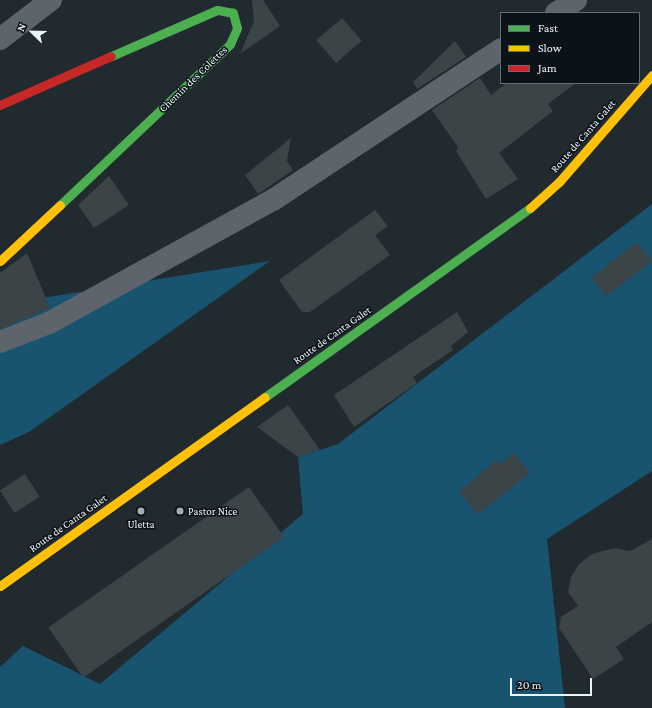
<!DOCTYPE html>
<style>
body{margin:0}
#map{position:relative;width:652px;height:708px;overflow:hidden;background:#212a2f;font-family:"Crimson Pro",serif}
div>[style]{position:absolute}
.forest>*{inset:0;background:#185470}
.building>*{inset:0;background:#3b4447;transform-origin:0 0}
.street>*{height:22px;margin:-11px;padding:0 11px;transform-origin:11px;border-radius:11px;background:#5d646b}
.fast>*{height:9px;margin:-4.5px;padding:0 4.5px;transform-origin:4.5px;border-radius:4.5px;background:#4caf50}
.slow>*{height:9px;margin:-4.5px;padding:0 4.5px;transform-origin:4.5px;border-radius:4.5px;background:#ffc107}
.jam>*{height:9px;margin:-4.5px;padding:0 4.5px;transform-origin:4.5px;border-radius:4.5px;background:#c62828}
.dots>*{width:11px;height:11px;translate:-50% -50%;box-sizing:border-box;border:2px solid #0c1318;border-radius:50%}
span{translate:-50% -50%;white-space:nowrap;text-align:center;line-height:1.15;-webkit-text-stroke:3px #0c1318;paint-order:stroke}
.street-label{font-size:11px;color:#ebf6fc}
.poi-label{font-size:11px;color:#ebf6fc}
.left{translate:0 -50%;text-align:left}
.legend{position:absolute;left:500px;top:12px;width:140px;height:72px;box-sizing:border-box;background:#0c1318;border:1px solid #656e73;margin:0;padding:5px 7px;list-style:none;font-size:12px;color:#ebf6fc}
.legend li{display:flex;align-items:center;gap:8px;height:20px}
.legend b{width:20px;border:1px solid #656e73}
.north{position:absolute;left:12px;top:12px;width:40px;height:40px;-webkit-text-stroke:3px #0c1318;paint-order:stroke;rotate:293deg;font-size:11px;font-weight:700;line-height:16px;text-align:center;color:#ebf6fc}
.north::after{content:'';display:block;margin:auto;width:14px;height:18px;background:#ebf6fc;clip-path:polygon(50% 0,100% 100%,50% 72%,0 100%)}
.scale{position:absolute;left:510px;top:678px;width:82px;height:18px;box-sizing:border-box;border:2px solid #ebf6fc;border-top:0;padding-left:5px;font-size:12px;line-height:14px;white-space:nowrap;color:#ebf6fc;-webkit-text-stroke:3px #0c1318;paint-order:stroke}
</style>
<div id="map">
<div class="forest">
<div style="clip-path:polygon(652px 204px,652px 471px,547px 539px,565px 708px,0 708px,0 667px,23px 646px,100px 684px,303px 514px,298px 457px,338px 444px)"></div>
<div style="clip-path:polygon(270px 261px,29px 432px,0 445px,0 305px)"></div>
</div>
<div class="building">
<div style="clip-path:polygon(252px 0,263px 0,280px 26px,240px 54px,254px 21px)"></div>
<div style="left:342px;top:18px;width:30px;height:34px;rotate:49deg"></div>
<div style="clip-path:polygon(455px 41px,466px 57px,417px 89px,413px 82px)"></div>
<div style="clip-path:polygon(480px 78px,491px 95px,507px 83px,576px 83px,548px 104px,553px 111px,499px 153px,518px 179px,486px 199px,456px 151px,458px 147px,432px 110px)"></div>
<div style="clip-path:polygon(291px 138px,287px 161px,293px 170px,258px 194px,245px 175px)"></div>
<div style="clip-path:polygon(109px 176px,129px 205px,94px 228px,78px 205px)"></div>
<div style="clip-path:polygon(375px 210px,388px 226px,375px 235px,390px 255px,310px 312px,302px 312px,279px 280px)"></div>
<div style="left:637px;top:242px;width:24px;height:58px;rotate:52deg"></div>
<div style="clip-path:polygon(27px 253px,50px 308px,0 329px,0 273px)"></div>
<div style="clip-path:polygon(457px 312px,468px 332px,451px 346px,453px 350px,413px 377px,417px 383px,354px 427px,334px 395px)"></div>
<div style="clip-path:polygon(288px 405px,320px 450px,298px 457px,257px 427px)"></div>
<div style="clip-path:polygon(514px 453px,530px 473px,478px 514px,459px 492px,496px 460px,500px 464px)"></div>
<div style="left:25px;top:474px;width:27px;height:30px;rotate:57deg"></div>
<div style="left:249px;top:487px;width:61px;height:245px;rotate:55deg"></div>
<div style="clip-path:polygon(652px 539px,652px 622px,616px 647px,624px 659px,593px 679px,559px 628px,561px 617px,578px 606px,568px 592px,571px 577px,579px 564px,592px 554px,614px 548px,630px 551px)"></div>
</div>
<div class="street">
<div style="left:556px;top:13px;width:24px;rotate:-33deg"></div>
<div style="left:0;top:39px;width:64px;rotate:-37.4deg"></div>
<div style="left:0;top:342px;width:53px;rotate:-21.2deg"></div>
<div style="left:49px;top:323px;width:256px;rotate:-28.8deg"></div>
<div style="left:273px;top:200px;width:273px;rotate:-33.5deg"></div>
</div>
<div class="fast">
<div style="left:60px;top:205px;width:234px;rotate:-43.4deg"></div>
<div style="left:230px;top:44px;width:17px;rotate:-66deg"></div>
<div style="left:237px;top:28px;width:16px;rotate:-105deg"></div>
<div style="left:233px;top:13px;width:16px;rotate:-169deg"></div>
<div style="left:217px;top:10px;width:116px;rotate:156.5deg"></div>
<div style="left:265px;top:397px;width:325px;rotate:-35.5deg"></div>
</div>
<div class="slow">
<div style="left:530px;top:208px;width:39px;rotate:-42deg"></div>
<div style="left:559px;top:182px;width:142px;rotate:-49deg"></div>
<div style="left:0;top:261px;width:82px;rotate:-43deg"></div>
<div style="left:0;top:586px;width:325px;rotate:-35.5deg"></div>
</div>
<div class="jam">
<div style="left:0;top:105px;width:121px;rotate:-23.8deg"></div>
</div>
<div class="dots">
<div style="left:141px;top:511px;background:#a4afb4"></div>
<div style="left:180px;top:511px;background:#a4afb4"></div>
</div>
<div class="street-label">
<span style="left:193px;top:79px;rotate:-44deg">Chemin des Colettes</span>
<span style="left:583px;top:136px;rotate:-49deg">Route de Canta Galet</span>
<span style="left:332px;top:335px;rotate:-35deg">Route de Canta Galet</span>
<span style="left:68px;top:523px;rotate:-35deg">Route de Canta Galet</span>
</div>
<div class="poi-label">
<span class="left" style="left:188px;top:511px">Pastor Nice</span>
<span style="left:141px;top:524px">Uletta</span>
</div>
<ul class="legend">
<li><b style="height:5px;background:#4caf50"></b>Fast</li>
<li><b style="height:5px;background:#ffc107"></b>Slow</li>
<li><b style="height:5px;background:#c62828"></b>Jam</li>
</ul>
<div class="north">N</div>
<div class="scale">20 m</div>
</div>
